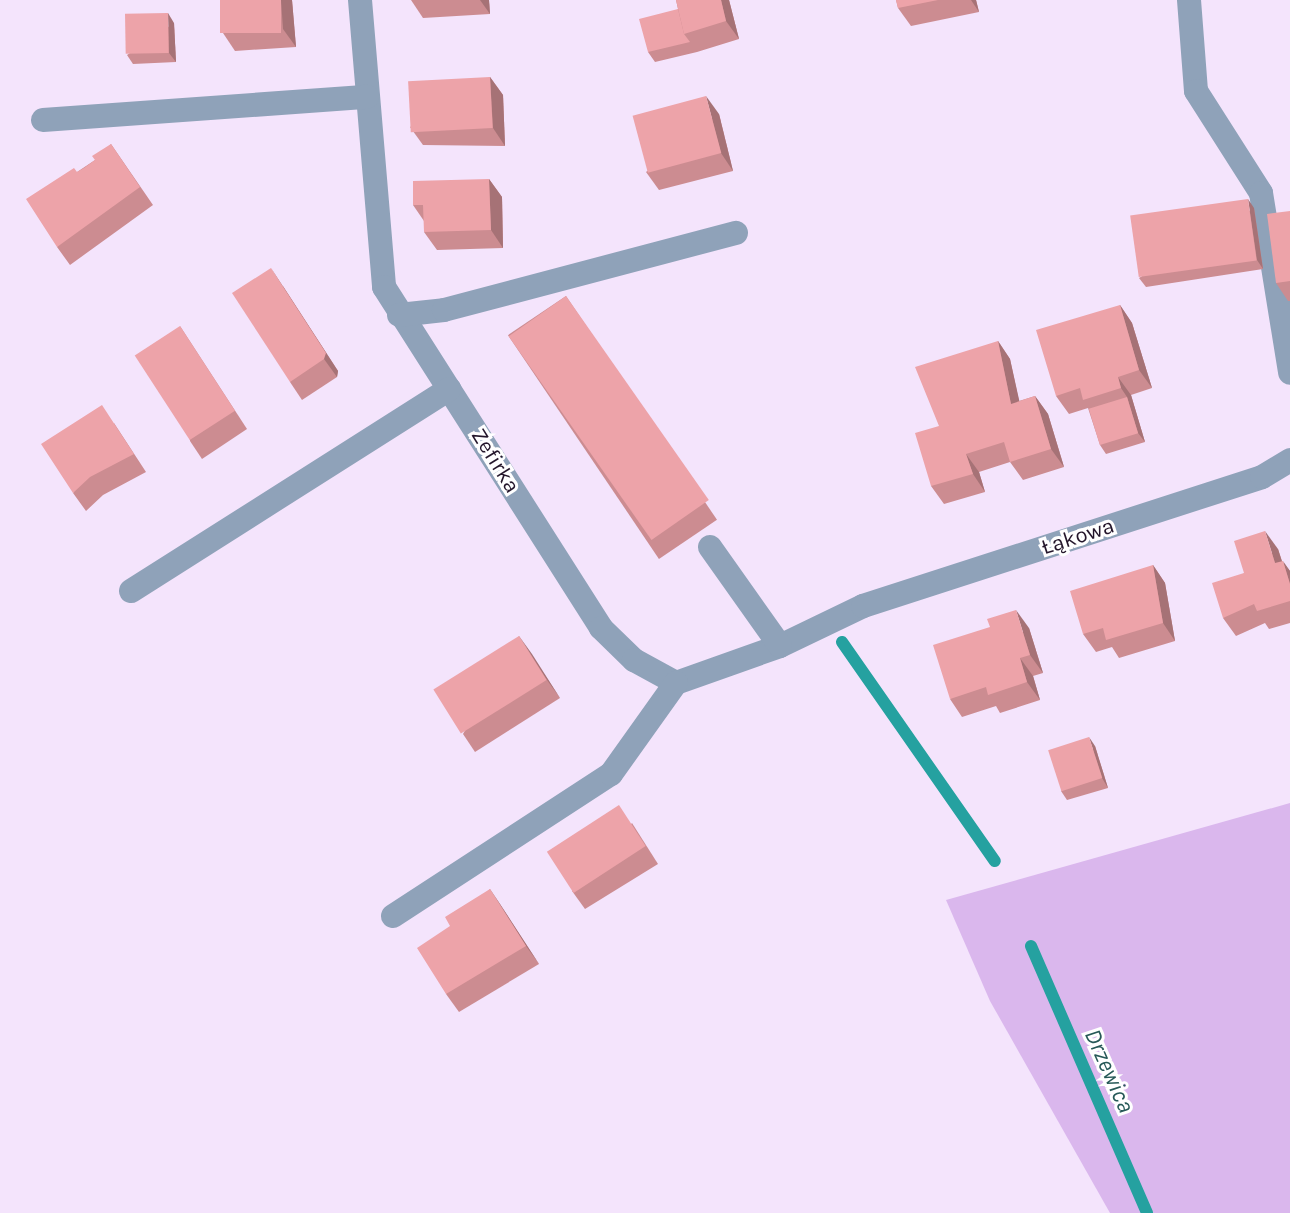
<!DOCTYPE html>
<meta charset="utf-8">
<style>
body{margin:0}
#map{position:relative;width:1290px;height:1213px;overflow:hidden;background:#f4e4fc;font-family:Karla,sans-serif}
div>[style]{position:absolute}
.green>*{inset:0;background:#dab7ed}
.stream>*{height:12px;margin:-6px;padding:0 6px;transform-origin:6px;border-radius:6px;background:#25a1a0}
.minor>*{height:24px;margin:-12px;padding:0 12px;transform-origin:12px;border-radius:12px;background:#8fa2b9}
.wall>*{inset:0;background:#cc8c91;transform-origin:0 0}
.shaded-wall>*{inset:0;background:#a67276}
.building>*{inset:0;background:#eda3a9;transform-origin:0 0}
span{translate:-50% -50%;white-space:nowrap;text-align:center;line-height:1.15;-webkit-text-stroke:6px #fff;paint-order:stroke}
.street-label{font-size:22px;color:#24162b}
.water-label{font-size:24px;color:#275958;font-style:italic}
</style>
<div id="map">
<div class="green">
<div style="clip-path:polygon(1290px 803px,1290px 1213px,1110px 1213px,990px 1001px,946px 900px)"></div>
</div>
<div class="stream">
<div style="left:842px;top:642px;width:267px;rotate:55.1deg"></div>
<div style="left:1031px;top:946px;width:291px;rotate:66.5deg"></div>
</div>
<div class="minor">
<div style="left:360px;top:0;width:288px;rotate:85.2deg"></div>
<div style="left:384px;top:287px;width:404px;rotate:57.5deg"></div>
<div style="left:601px;top:628px;width:46px;rotate:44.1deg"></div>
<div style="left:634px;top:660px;width:48px;rotate:28.7deg"></div>
<div style="left:676px;top:683px;width:110px;rotate:-19.6deg"></div>
<div style="left:780px;top:646px;width:92px;rotate:-25.7deg"></div>
<div style="left:863px;top:606px;width:419px;rotate:-17.9deg"></div>
<div style="left:1262px;top:477px;width:33px;rotate:-31deg"></div>
<div style="left:1189px;top:0;width:91px;rotate:85.6deg"></div>
<div style="left:1196px;top:91px;width:121px;rotate:57.5deg"></div>
<div style="left:1261px;top:193px;width:182px;rotate:80.8deg"></div>
<div style="left:43px;top:120px;width:325px;rotate:-4.1deg"></div>
<div style="left:399px;top:315px;width:45px;rotate:-6.3deg"></div>
<div style="left:444px;top:310px;width:302px;rotate:-14.8deg"></div>
<div style="left:710px;top:547px;width:121px;rotate:54.7deg"></div>
<div style="left:131px;top:591px;width:377px;rotate:-32.4deg"></div>
<div style="left:393px;top:916px;width:260px;rotate:-33.1deg"></div>
<div style="left:611px;top:774px;width:112px;rotate:-54.5deg"></div>
</div>
<div class="wall">
<div style="clip-path:polygon(220px 0,292px 0,296px 47px,235px 51px,223px 33px)"></div>
<div style="clip-path:polygon(411px 0,489px 0,490px 14px,423px 18px)"></div>
<div style="clip-path:polygon(676px 0,729px 0,739px 39px,697px 52px,655px 62px,648px 52px,678px 9px)"></div>
<div style="clip-path:polygon(896px 0,976px 0,979px 12px,911px 26px,898px 8px)"></div>
<div style="clip-path:polygon(174px 23px,176px 62px,133px 64px,127px 55px)"></div>
<div style="clip-path:polygon(490px 77px,503px 95px,505px 146px,423px 145px,410px 127px)"></div>
<div style="clip-path:polygon(719px 114px,733px 171px,659px 190px,646px 172px)"></div>
<div style="clip-path:polygon(111px 144px,153px 205px,70px 265px,57px 247px,77px 172px,95px 160px)"></div>
<div style="clip-path:polygon(489px 179px,502px 197px,503px 248px,437px 250px,424px 232px,424px 221px,413px 205px)"></div>
<div style="clip-path:polygon(1254px 208px,1263px 269px,1146px 287px,1139px 278px)"></div>
<div style="clip-path:polygon(1290px 211px,1290px 301px,1288px 301px,1276px 283px)"></div>
<div style="clip-path:polygon(283px 286px,338px 371px,337px 377px,302px 400px,290px 382px)"></div>
<div style="left:566px;top:296px;width:270px;height:70px;rotate:56deg"></div>
<div style="clip-path:polygon(1120px 305px,1132px 323px,1152px 388px,1131px 395px,1145px 442px,1106px 454px,1100px 445px,1088px 408px,1069px 414px,1056px 396px)"></div>
<div style="clip-path:polygon(180px 326px,247px 429px,202px 459px,190px 441px)"></div>
<div style="clip-path:polygon(998px 341px,1010px 359px,1019px 401px,1035px 396px,1048px 414px,1064px 467px,1023px 480px,1010px 462px,979px 472px,985px 492px,944px 504px,931px 486px,939px 426px)"></div>
<div style="clip-path:polygon(114px 423px,146px 472px,103px 495px,86px 511px,73px 493px)"></div>
<div style="clip-path:polygon(1278px 549px,1282px 561px,1290px 571px,1290px 623px,1269px 629px,1265px 623px,1236px 636px,1223px 618px,1244px 573px)"></div>
<div style="clip-path:polygon(1153px 565px,1165px 583px,1175px 641px,1119px 658px,1112px 647px,1096px 652px,1083px 634px)"></div>
<div style="clip-path:polygon(1029px 628px,1043px 673px,1033px 676px,1040px 700px,1000px 713px,996px 706px,962px 717px,950px 699px)"></div>
<div style="clip-path:polygon(519px 636px,560px 698px,475px 752px,463px 734px)"></div>
<div style="clip-path:polygon(1095px 746px,1108px 788px,1067px 800px,1061px 791px)"></div>
<div style="clip-path:polygon(632px 823px,658px 864px,585px 909px,572px 891px)"></div>
<div style="clip-path:polygon(490px 889px,539px 964px,459px 1012px,446px 994px,450px 926px)"></div>
</div>
<div class="shaded-wall">
<div style="clip-path:polygon(281px 0,292px 0,296px 47px,283px 29px)"></div>
<div style="clip-path:polygon(480px 0,489px 0,490px 14px)"></div>
<div style="clip-path:polygon(721px 0,729px 0,739px 39px,726px 21px)"></div>
<div style="clip-path:polygon(971px 0,976px 0,979px 12px)"></div>
<div style="clip-path:polygon(168px 13px,174px 23px,176px 62px,169px 53px)"></div>
<div style="clip-path:polygon(490px 77px,503px 95px,505px 146px,493px 128px)"></div>
<div style="clip-path:polygon(706px 96px,719px 114px,733px 171px,721px 153px)"></div>
<div style="clip-path:polygon(489px 179px,502px 197px,503px 248px,491px 230px)"></div>
<div style="clip-path:polygon(1248px 199px,1254px 208px,1263px 269px,1257px 260px)"></div>
<div style="clip-path:polygon(271px 268px,338px 371px,337px 377px,324px 359px)"></div>
<div style="clip-path:polygon(1120px 305px,1132px 323px,1152px 388px,1139px 370px)"></div>
<div style="clip-path:polygon(998px 341px,1010px 359px,1024px 422px,1011px 404px)"></div>
<div style="clip-path:polygon(1118px 377px,1131px 395px,1145px 442px,1138px 433px,1127px 397px,1121px 388px)"></div>
<div style="clip-path:polygon(1035px 396px,1048px 414px,1064px 467px,1051px 449px)"></div>
<div style="clip-path:polygon(966px 454px,979px 472px,985px 492px,973px 474px)"></div>
<div style="clip-path:polygon(1265px 531px,1278px 549px,1288px 581px,1275px 563px)"></div>
<div style="clip-path:polygon(1283px 561px,1290px 571px,1290px 584px)"></div>
<div style="clip-path:polygon(1153px 565px,1165px 583px,1175px 641px,1163px 623px)"></div>
<div style="clip-path:polygon(1016px 610px,1029px 628px,1043px 673px,1030px 655px)"></div>
<div style="clip-path:polygon(519px 636px,532px 654px,560px 698px,547px 680px)"></div>
<div style="clip-path:polygon(1020px 658px,1033px 676px,1040px 700px,1027px 682px)"></div>
<div style="clip-path:polygon(1089px 737px,1095px 746px,1108px 788px,1102px 778px)"></div>
<div style="clip-path:polygon(490px 889px,502px 907px,539px 964px,526px 946px)"></div>
</div>
<div class="building">
<div style="left:220px;top:0;width:61px;height:33px"></div>
<div style="clip-path:polygon(676px 0,721px 0,726px 21px,684px 34px)"></div>
<div style="clip-path:polygon(896px 0,938px 0,898px 8px)"></div>
<div style="clip-path:polygon(678px 9px,684px 34px,690px 42px,648px 52px,639px 19px)"></div>
<div style="left:168px;top:13px;width:40px;height:43px;rotate:89deg"></div>
<div style="left:490px;top:77px;width:51px;height:82px;rotate:87deg"></div>
<div style="left:706px;top:96px;width:59px;height:76px;rotate:75deg"></div>
<div style="clip-path:polygon(111px 144px,140px 187px,57px 247px,26px 199px,74px 168px,77px 172px,84px 168px,95px 160px,92px 156px)"></div>
<div style="clip-path:polygon(489px 179px,491px 230px,424px 232px,423px 205px,413px 205px,413px 181px)"></div>
<div style="left:1248px;top:199px;width:62px;height:119px;rotate:82deg"></div>
<div style="clip-path:polygon(1290px 211px,1290px 281px,1276px 283px,1267px 214px)"></div>
<div style="clip-path:polygon(271px 268px,326px 353px,324px 359px,290px 382px,232px 293px)"></div>
<div style="left:566px;top:296px;width:249px;height:70px;rotate:55deg"></div>
<div style="clip-path:polygon(1120px 305px,1139px 370px,1118px 377px,1121px 388px,1083px 400px,1080px 388px,1056px 396px,1036px 330px)"></div>
<div style="left:180px;top:326px;width:101px;height:54px;rotate:57deg"></div>
<div style="clip-path:polygon(998px 341px,1011px 404px,1035px 396px,1051px 449px,1010px 462px,1004px 442px,966px 454px,973px 474px,931px 486px,915px 433px,939px 426px,915px 367px)"></div>
<div style="left:1127px;top:397px;width:38px;height:40px;rotate:73deg"></div>
<div style="clip-path:polygon(102px 405px,134px 454px,90px 477px,73px 493px,41px 444px)"></div>
<div style="clip-path:polygon(1265px 531px,1275px 563px,1283px 561px,1290px 584px,1290px 601px,1257px 611px,1254px 604px,1223px 618px,1212px 583px,1244px 573px,1234px 541px)"></div>
<div style="clip-path:polygon(1153px 565px,1163px 623px,1106px 640px,1103px 628px,1083px 634px,1070px 591px)"></div>
<div style="clip-path:polygon(1016px 610px,1030px 655px,1020px 658px,1027px 682px,988px 695px,986px 687px,950px 699px,933px 645px,990px 627px,987px 619px)"></div>
<div style="left:519px;top:636px;width:52px;height:101px;rotate:58deg"></div>
<div style="left:1089px;top:737px;width:43px;height:43px;rotate:72deg"></div>
<div style="left:619px;top:805px;width:49px;height:86px;rotate:57deg"></div>
<div style="clip-path:polygon(490px 889px,526px 946px,446px 994px,417px 948px,450px 926px,445px 917px)"></div>
</div>
<div class="street-label">
<span style="left:495px;top:461px;rotate:58deg">Zefirka</span>
<span style="left:1078px;top:537px;rotate:-18deg">Łąkowa</span>
</div>
<div class="water-label">
<span style="left:1109px;top:1071px;rotate:66deg">Drzewica</span>
</div>
</div>
